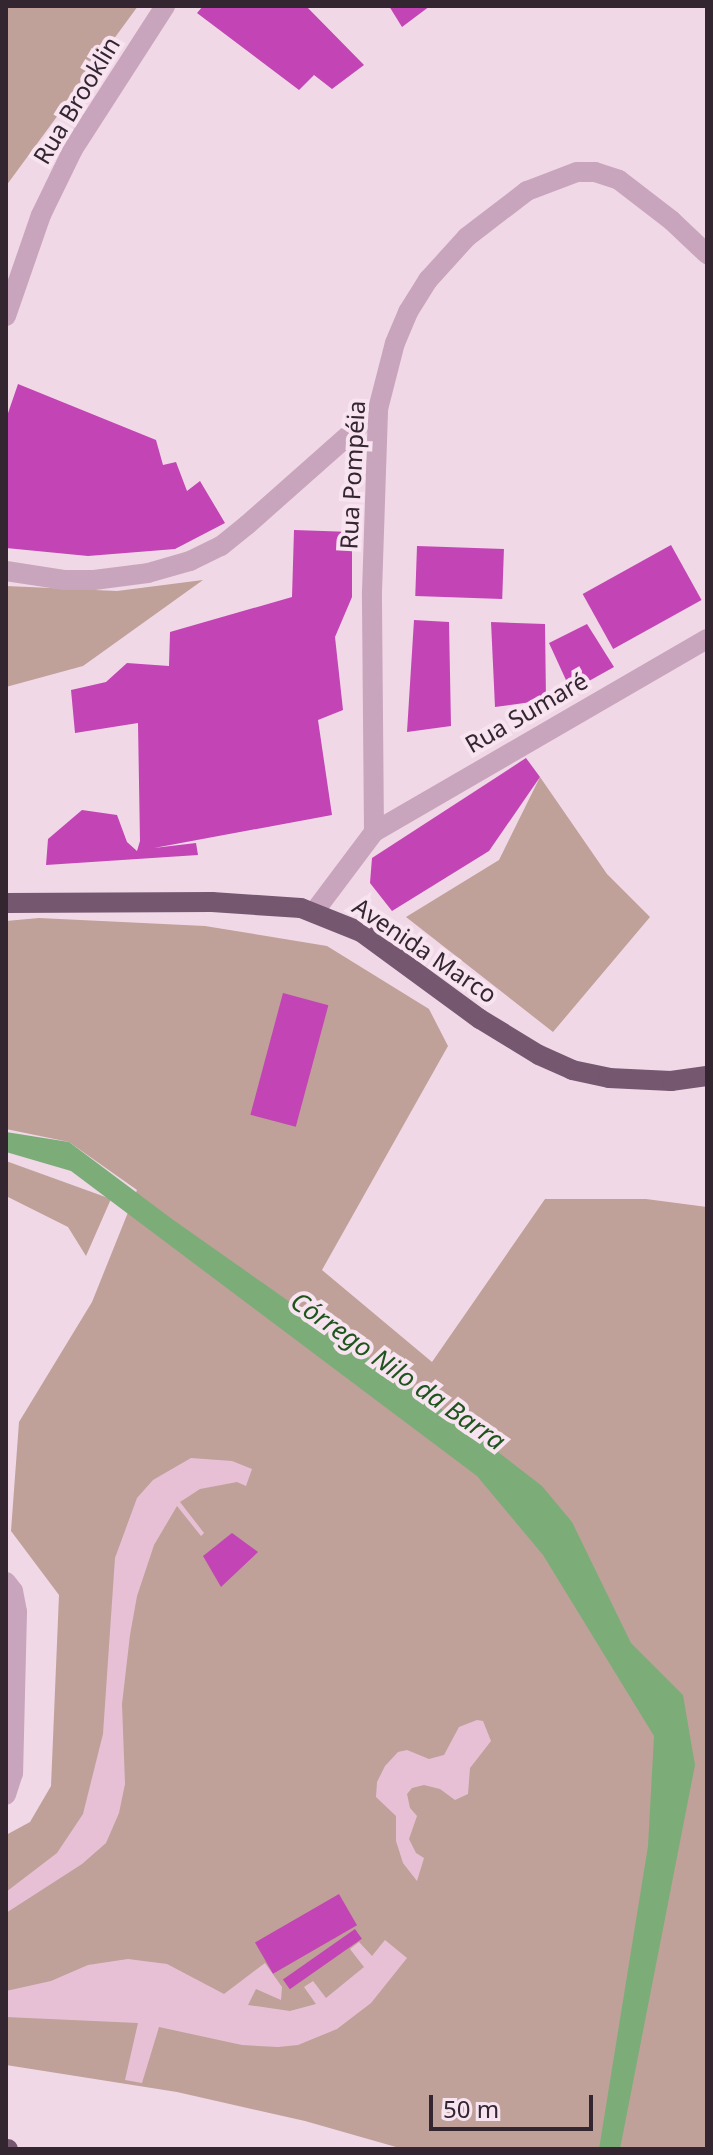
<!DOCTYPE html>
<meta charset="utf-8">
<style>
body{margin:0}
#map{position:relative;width:713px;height:2155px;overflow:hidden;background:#f0d8e7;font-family:"Noto Sans",sans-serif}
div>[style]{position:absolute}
.green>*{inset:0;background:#bfa199}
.plaza>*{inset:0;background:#e8c0d6}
.water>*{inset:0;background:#7cad78}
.building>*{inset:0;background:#c344b4;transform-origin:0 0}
.minor>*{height:20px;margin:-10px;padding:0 10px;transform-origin:10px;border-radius:10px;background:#c8a5bc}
.major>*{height:20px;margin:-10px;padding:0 10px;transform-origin:10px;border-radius:10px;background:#75576f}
span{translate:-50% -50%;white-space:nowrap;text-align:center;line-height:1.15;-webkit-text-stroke:8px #f8e4f0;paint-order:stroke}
.street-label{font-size:24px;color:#342631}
.water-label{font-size:26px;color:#20541d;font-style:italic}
.frame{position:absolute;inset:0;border:8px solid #342631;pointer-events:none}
.scale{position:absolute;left:429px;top:2095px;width:164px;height:36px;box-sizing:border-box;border:4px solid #342631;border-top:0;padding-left:10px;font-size:24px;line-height:28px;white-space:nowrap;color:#342631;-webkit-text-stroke:6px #f8e4f0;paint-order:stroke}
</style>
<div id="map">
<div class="green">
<div style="clip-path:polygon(6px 6px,138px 6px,6px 186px)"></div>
<div style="clip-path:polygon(203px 580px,83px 666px,6px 687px,6px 586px,117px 591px)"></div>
<div style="clip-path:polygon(540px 777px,607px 874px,650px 917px,553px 1032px,406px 917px,499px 860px)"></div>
<div style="clip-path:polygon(39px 918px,205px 926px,327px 946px,429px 1009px,448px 1046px,322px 1270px,432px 1362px,545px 1199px,646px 1199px,707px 1207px,707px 2149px,403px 2149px,305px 2121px,177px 2092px,6px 2065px,6px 1835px,30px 1822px,51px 1786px,59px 1595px,11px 1531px,19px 1422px,92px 1302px,137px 1190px,69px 1142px,6px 1129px,6px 921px)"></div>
<div style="clip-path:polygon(6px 1161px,111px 1199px,86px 1256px,68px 1227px,6px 1196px)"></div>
</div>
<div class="plaza">
<div style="clip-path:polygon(191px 1458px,232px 1461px,252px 1469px,246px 1486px,237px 1482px,200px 1489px,180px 1502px,204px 1533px,201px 1536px,177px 1506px,154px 1545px,137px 1596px,130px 1635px,122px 1704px,125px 1784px,119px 1813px,106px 1843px,82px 1864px,6px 1913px,6px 1892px,57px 1853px,83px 1814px,103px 1734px,115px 1558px,137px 1498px,153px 1480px)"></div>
<div style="clip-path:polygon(477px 1720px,483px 1721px,491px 1741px,470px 1768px,468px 1794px,455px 1800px,440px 1789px,424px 1785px,412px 1788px,407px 1794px,410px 1808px,417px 1816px,409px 1839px,416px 1853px,424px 1858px,417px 1881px,403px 1863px,396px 1841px,396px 1816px,376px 1797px,377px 1782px,385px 1766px,398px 1752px,407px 1750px,429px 1759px,444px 1755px,459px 1727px)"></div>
<div style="clip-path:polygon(385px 1940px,407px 1958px,371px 2003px,337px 2029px,298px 2045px,278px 2047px,242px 2045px,159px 2027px,142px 2083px,125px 2080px,138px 2023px,6px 2017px,6px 1991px,51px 1981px,88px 1965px,128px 1959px,167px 1964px,224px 1994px,265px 1963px,282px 1987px,281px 2000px,256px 1989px,248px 2005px,290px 2011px,316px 2004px,304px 1987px,313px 1981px,326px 1998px,364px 1967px,350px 1949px,359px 1942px,372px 1956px)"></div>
</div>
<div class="water">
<div style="clip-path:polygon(6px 1132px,69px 1142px,172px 1219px,453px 1417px,542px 1486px,572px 1522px,631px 1643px,683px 1695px,695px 1765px,620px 2149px,599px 2149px,648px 1846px,654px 1736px,543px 1555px,477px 1476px,71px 1171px,6px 1152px)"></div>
</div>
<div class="building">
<div style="clip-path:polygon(203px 6px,306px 6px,364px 65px,332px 89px,314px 75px,299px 90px,197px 13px)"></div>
<div style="clip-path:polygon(389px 6px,430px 6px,402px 27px)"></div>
<div style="clip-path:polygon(18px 384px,156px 440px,163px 465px,176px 462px,187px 491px,200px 481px,225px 523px,175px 549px,88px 556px,6px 548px,6px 419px)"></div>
<div style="clip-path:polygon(294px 530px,352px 532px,352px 597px,335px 637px,343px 710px,318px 720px,332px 815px,154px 848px,196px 843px,198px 855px,46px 865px,48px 839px,82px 810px,117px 815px,127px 842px,137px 851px,140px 841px,138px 723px,75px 733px,71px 690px,106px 682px,127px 663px,169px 666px,170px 632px,292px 597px)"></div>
<div style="left:671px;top:545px;width:63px;height:101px;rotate:61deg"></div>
<div style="left:417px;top:546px;width:87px;height:50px;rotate:2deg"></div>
<div style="clip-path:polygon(414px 620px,449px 622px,451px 726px,407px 732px)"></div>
<div style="clip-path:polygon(491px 622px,545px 624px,546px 700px,495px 707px)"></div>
<div style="clip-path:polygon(587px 624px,614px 667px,571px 691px,549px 643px)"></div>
<div style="clip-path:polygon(526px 758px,540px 777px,489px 851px,392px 911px,370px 883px,372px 858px)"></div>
<div style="left:283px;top:993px;width:47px;height:126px;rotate:15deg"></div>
<div style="clip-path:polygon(232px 1533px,258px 1552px,221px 1587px,203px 1556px)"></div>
<div style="left:339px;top:1894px;width:36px;height:97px;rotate:60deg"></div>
<div style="left:355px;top:1929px;width:12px;height:88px;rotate:55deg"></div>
</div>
<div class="minor">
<div style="left:6px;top:316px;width:107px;rotate:-70.9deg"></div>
<div style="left:41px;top:215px;width:73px;rotate:-64.1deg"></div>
<div style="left:73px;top:149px;width:170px;rotate:-57.2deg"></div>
<div style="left:6px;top:571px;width:60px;rotate:8.7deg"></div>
<div style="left:65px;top:580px;width:29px"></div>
<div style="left:94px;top:580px;width:54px;rotate:-7.4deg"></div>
<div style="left:148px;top:573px;width:44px;rotate:-15.9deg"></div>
<div style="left:190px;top:561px;width:34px;rotate:-26deg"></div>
<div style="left:221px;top:546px;width:33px;rotate:-39deg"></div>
<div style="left:247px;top:525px;width:175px;rotate:-41.5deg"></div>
<div style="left:374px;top:832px;width:385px;rotate:-30.1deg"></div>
<div style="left:314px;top:912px;width:100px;rotate:-53.1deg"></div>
<div style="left:374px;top:832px;width:240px;rotate:-90.5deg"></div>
<div style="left:372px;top:592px;width:183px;rotate:-88.1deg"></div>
<div style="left:378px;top:409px;width:68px;rotate:-75.6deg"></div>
<div style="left:395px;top:343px;width:34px;rotate:-67deg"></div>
<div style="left:408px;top:312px;width:38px;rotate:-58deg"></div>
<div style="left:428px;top:280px;width:58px;rotate:-47.8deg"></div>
<div style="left:467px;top:237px;width:76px;rotate:-37.5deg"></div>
<div style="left:527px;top:191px;width:53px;rotate:-20.8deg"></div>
<div style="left:577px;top:172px;width:18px"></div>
<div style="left:595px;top:172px;width:25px;rotate:18deg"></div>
<div style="left:619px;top:180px;width:66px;rotate:37.6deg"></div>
<div style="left:671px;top:220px;width:50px;rotate:43.4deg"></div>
<div style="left:6px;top:1582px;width:11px;rotate:52deg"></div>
<div style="left:13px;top:1591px;width:21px;rotate:79deg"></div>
<div style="left:17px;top:1612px;width:161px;rotate:91.4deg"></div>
<div style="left:13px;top:1773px;width:23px;rotate:108deg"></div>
</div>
<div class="major">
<div style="left:6px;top:903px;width:206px;rotate:-0.3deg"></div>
<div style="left:212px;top:902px;width:89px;rotate:3.9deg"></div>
<div style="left:301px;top:908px;width:65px;rotate:21.8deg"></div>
<div style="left:361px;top:932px;width:147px;rotate:36.2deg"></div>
<div style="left:480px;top:1019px;width:69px;rotate:31.4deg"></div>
<div style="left:539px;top:1055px;width:36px;rotate:24deg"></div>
<div style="left:572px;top:1070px;width:38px;rotate:12deg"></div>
<div style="left:609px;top:1078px;width:62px;rotate:2.8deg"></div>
<div style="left:671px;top:1081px;width:36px;rotate:-8deg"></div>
<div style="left:6px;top:2149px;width:2px"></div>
</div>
<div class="street-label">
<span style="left:76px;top:100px;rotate:-59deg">Rua Brooklin</span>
<span style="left:352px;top:475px;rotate:-87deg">Rua Pompéia</span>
<span style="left:526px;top:712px;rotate:-30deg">Rua Sumaré</span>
<span style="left:425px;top:950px;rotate:34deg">Avenida Marco</span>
</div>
<div class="water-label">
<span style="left:398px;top:1371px;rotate:35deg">Córrego Nilo da Barra</span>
</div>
<div class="frame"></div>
<div class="scale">50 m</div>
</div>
